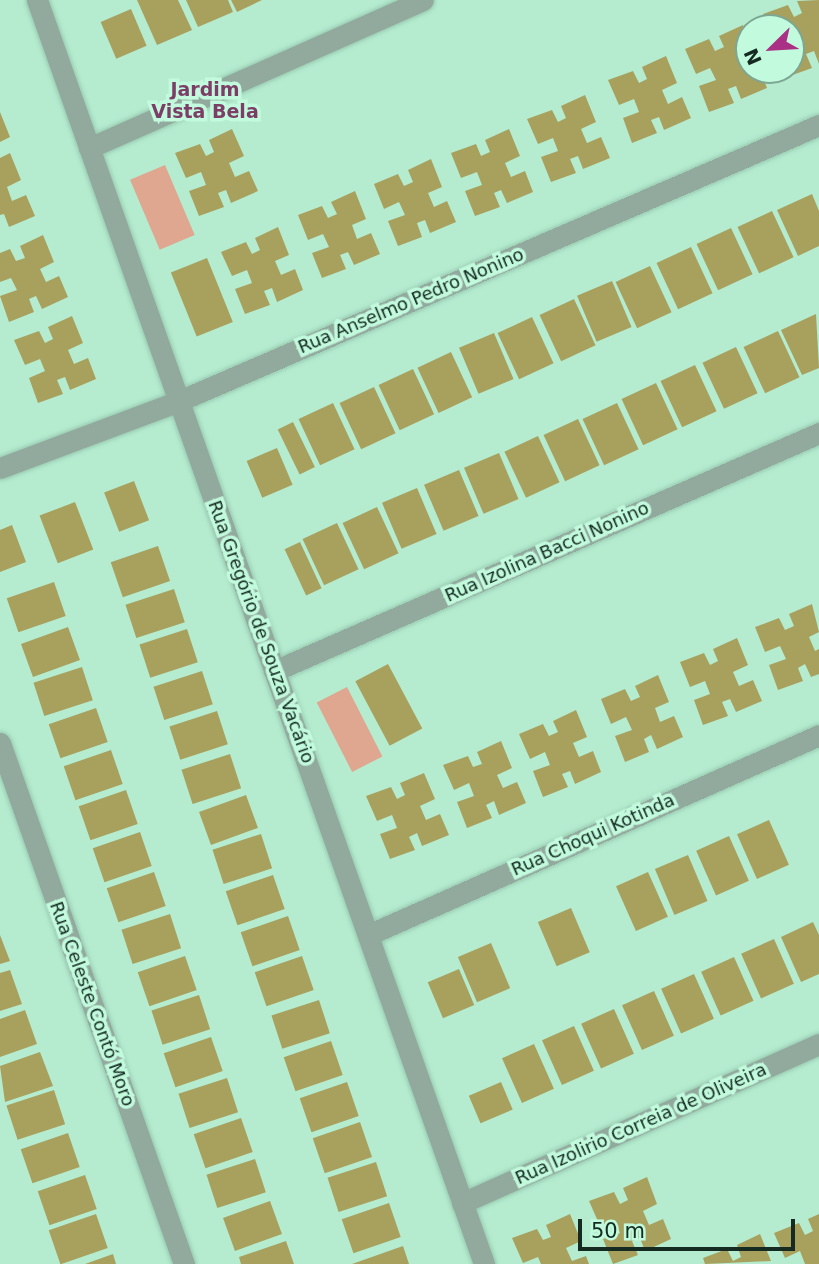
<!DOCTYPE html>
<meta charset="utf-8">
<style>
body{margin:0}
#map{position:relative;width:819px;height:1264px;overflow:hidden;background:#b5ecd0;font-family:"DejaVu Sans",sans-serif}
div>[style]{position:absolute}
.green>*{inset:0;background:#dfa690;transform-origin:0 0}
.building>*{inset:0;background:#a8a05d;transform-origin:0 0}
.roads{filter:drop-shadow(0 0 2px #98c9b0) drop-shadow(0 0 2px #98c9b0)}
.street>*{height:21px;margin:-10.5px;padding:0 10.5px;transform-origin:10.5px;border-radius:10.5px;background:#92a99d}
span{translate:-50% -50%;white-space:nowrap;text-align:center;line-height:1.15;-webkit-text-stroke:7px #c2fadd;paint-order:stroke}
.street-label{font-size:18px;color:#152b21}
.neighbourhood-label{font-size:19px;color:#7c3e66;font-weight:700}
.north{position:absolute;left:735px;top:14px;width:70px;height:70px;box-sizing:border-box;background:#c2fadd;border:2px solid #7da792;border-radius:50%;rotate:246deg;font-size:19px;font-weight:700;line-height:28px;text-align:center;color:#152b21}
.north::after{content:'';display:block;margin:auto;width:24px;height:32px;background:#aa3085;clip-path:polygon(50% 0,100% 100%,50% 72%,0 100%)}
.scale{position:absolute;left:578px;top:1219px;width:217px;height:32px;box-sizing:border-box;border:4px solid #152b21;border-top:0;padding-left:9px;font-size:21px;line-height:24px;white-space:nowrap;color:#152b21;-webkit-text-stroke:5px #c2fadd;paint-order:stroke}
</style>
<div id="map">
<div class="green">
<div style="left:165px;top:165px;width:76px;height:38px;rotate:67deg"></div>
<div style="left:347px;top:687px;width:78px;height:34px;rotate:63deg"></div>
</div>
<div class="building">
<div style="clip-path:polygon(137px 0,178px 0,192px 30px,157px 45px)"></div>
<div style="clip-path:polygon(186px 0,228px 0,233px 12px,198px 27px)"></div>
<div style="clip-path:polygon(231px 0,262px 0,237px 12px)"></div>
<div style="clip-path:polygon(819px 0,819px 64px,814px 51px,806px 54px,812px 68px,787px 77px,784px 70px,791px 70px,794px 46px,791px 28px,769px 28px,763px 14px,788px 5px,794px 17px,802px 13px,797px 1px)"></div>
<div style="left:131px;top:9px;width:40px;height:33px;rotate:67deg"></div>
<div style="clip-path:polygon(743px 25px,749px 54px,739px 58px,745px 72px,760px 70px,767px 88px,741px 99px,736px 86px,728px 89px,734px 103px,709px 112px,699px 86px,716px 80px,710px 68px,696px 74px,685px 49px,709px 39px,715px 51px,724px 47px,719px 36px)"></div>
<div style="clip-path:polygon(666px 56px,677px 83px,662px 90px,668px 104px,682px 97px,691px 118px,664px 130px,659px 117px,651px 120px,657px 133px,632px 143px,623px 118px,639px 112px,634px 99px,619px 105px,608px 80px,633px 71px,639px 83px,647px 79px,642px 67px)"></div>
<div style="clip-path:polygon(585px 95px,596px 122px,581px 129px,587px 143px,601px 137px,610px 158px,583px 169px,578px 156px,570px 159px,576px 173px,551px 182px,541px 157px,558px 151px,553px 138px,538px 144px,527px 119px,552px 110px,558px 122px,566px 118px,561px 106px)"></div>
<div style="clip-path:polygon(0 112px,10px 137px,0 142px)"></div>
<div style="clip-path:polygon(232px 129px,244px 156px,229px 163px,235px 177px,249px 171px,258px 191px,231px 203px,226px 190px,218px 193px,224px 207px,199px 216px,189px 191px,206px 185px,201px 172px,186px 178px,175px 153px,200px 144px,206px 156px,214px 152px,209px 140px)"></div>
<div style="clip-path:polygon(509px 129px,520px 156px,505px 163px,511px 177px,525px 171px,533px 192px,507px 203px,501px 190px,494px 193px,500px 207px,475px 216px,465px 191px,482px 185px,477px 172px,461px 178px,451px 153px,476px 144px,481px 156px,490px 152px,485px 140px)"></div>
<div style="clip-path:polygon(10px 153px,21px 180px,7px 187px,12px 201px,26px 195px,35px 216px,9px 227px,4px 214px,0 215px,0 158px)"></div>
<div style="clip-path:polygon(431px 159px,442px 187px,428px 193px,434px 207px,447px 201px,456px 222px,430px 233px,425px 220px,417px 223px,422px 237px,398px 246px,388px 221px,405px 215px,399px 202px,384px 209px,374px 184px,398px 174px,404px 186px,413px 182px,408px 170px)"></div>
<div style="clip-path:polygon(355px 191px,366px 219px,352px 225px,357px 239px,371px 233px,380px 254px,354px 265px,348px 252px,340px 255px,346px 269px,322px 278px,312px 253px,329px 247px,323px 234px,308px 240px,298px 215px,322px 206px,328px 218px,337px 214px,331px 202px)"></div>
<div style="clip-path:polygon(812px 194px,819px 211px,819px 246px,798px 256px,777px 210px)"></div>
<div style="left:772px;top:211px;width:51px;height:38px;rotate:65deg"></div>
<div style="clip-path:polygon(278px 227px,289px 255px,275px 261px,281px 275px,295px 269px,303px 290px,277px 302px,272px 288px,264px 291px,270px 305px,245px 314px,235px 289px,252px 283px,247px 270px,232px 276px,221px 252px,246px 242px,252px 254px,260px 250px,255px 238px)"></div>
<div style="left:731px;top:228px;width:51px;height:38px;rotate:65deg"></div>
<div style="clip-path:polygon(43px 235px,54px 262px,40px 269px,46px 282px,59px 276px,68px 297px,42px 309px,36px 296px,29px 299px,34px 312px,9px 322px,0 296px,17px 290px,11px 278px,0 282px,0 253px,10px 249px,16px 261px,25px 258px,20px 246px)"></div>
<div style="left:691px;top:247px;width:51px;height:38px;rotate:65deg"></div>
<div style="left:207px;top:258px;width:69px;height:39px;rotate:68deg"></div>
<div style="left:650px;top:266px;width:51px;height:38px;rotate:65deg"></div>
<div style="left:612px;top:281px;width:50px;height:38px;rotate:67deg"></div>
<div style="left:574px;top:299px;width:51px;height:38px;rotate:65deg"></div>
<div style="clip-path:polygon(816px 314px,819px 368px,802px 375px,781px 330px)"></div>
<div style="clip-path:polygon(72px 316px,83px 343px,68px 350px,74px 364px,88px 358px,96px 379px,70px 390px,65px 377px,57px 380px,63px 394px,38px 403px,29px 378px,45px 371px,40px 359px,25px 365px,14px 340px,39px 331px,45px 343px,53px 339px,48px 327px)"></div>
<div style="left:532px;top:317px;width:51px;height:38px;rotate:65deg"></div>
<div style="left:778px;top:331px;width:51px;height:38px;rotate:65deg"></div>
<div style="left:494px;top:333px;width:50px;height:38px;rotate:67deg"></div>
<div style="left:736px;top:347px;width:51px;height:37px;rotate:65deg"></div>
<div style="left:451px;top:352px;width:50px;height:37px;rotate:65deg"></div>
<div style="left:695px;top:365px;width:51px;height:38px;rotate:65deg"></div>
<div style="left:413px;top:369px;width:50px;height:38px;rotate:65deg"></div>
<div style="left:656px;top:383px;width:51px;height:38px;rotate:65deg"></div>
<div style="left:374px;top:387px;width:51px;height:38px;rotate:65deg"></div>
<div style="left:333px;top:403px;width:51px;height:38px;rotate:65deg"></div>
<div style="left:617px;top:403px;width:51px;height:38px;rotate:65deg"></div>
<div style="left:578px;top:419px;width:51px;height:38px;rotate:65deg"></div>
<div style="left:293px;top:422px;width:50px;height:17px;rotate:64deg"></div>
<div style="left:538px;top:436px;width:51px;height:37px;rotate:65deg"></div>
<div style="left:277px;top:448px;width:40px;height:33px;rotate:67deg"></div>
<div style="left:499px;top:453px;width:50px;height:38px;rotate:67deg"></div>
<div style="left:459px;top:470px;width:50px;height:38px;rotate:67deg"></div>
<div style="left:134px;top:481px;width:42px;height:32px;rotate:69deg"></div>
<div style="left:417px;top:488px;width:50px;height:38px;rotate:67deg"></div>
<div style="left:75px;top:502px;width:51px;height:38px;rotate:69deg"></div>
<div style="left:377px;top:507px;width:51px;height:38px;rotate:65deg"></div>
<div style="left:337px;top:523px;width:51px;height:38px;rotate:65deg"></div>
<div style="clip-path:polygon(12px 525px,26px 562px,0 572px,0 530px)"></div>
<div style="left:300px;top:542px;width:51px;height:17px;rotate:65deg"></div>
<div style="left:158px;top:546px;width:37px;height:50px;rotate:71deg"></div>
<div style="left:54px;top:582px;width:36px;height:50px;rotate:71deg"></div>
<div style="left:174px;top:589px;width:35px;height:51px;rotate:72deg"></div>
<div style="clip-path:polygon(812px 604px,819px 632px,809px 637px,815px 651px,819px 649px,819px 674px,811px 677px,805px 664px,798px 668px,803px 681px,778px 690px,769px 665px,786px 659px,780px 646px,765px 652px,755px 627px,779px 618px,785px 630px,794px 626px,789px 614px)"></div>
<div style="left:68px;top:627px;width:35px;height:50px;rotate:70deg"></div>
<div style="left:187px;top:629px;width:35px;height:50px;rotate:72deg"></div>
<div style="clip-path:polygon(737px 638px,748px 665px,733px 672px,739px 686px,753px 680px,762px 701px,736px 712px,730px 699px,722px 702px,728px 716px,703px 725px,694px 700px,710px 694px,705px 681px,690px 687px,680px 662px,704px 653px,710px 665px,718px 661px,713px 649px)"></div>
<div style="left:388px;top:664px;width:73px;height:37px;rotate:62deg"></div>
<div style="left:82px;top:667px;width:35px;height:51px;rotate:72deg"></div>
<div style="left:202px;top:671px;width:35px;height:51px;rotate:72deg"></div>
<div style="clip-path:polygon(658px 675px,669px 702px,655px 708px,660px 722px,674px 716px,683px 737px,657px 749px,651px 735px,644px 739px,649px 752px,625px 762px,615px 736px,632px 730px,626px 717px,611px 724px,601px 699px,625px 689px,631px 701px,640px 697px,635px 686px)"></div>
<div style="left:96px;top:708px;width:36px;height:50px;rotate:71deg"></div>
<div style="clip-path:polygon(576px 710px,587px 737px,573px 743px,579px 757px,593px 751px,601px 772px,575px 784px,570px 771px,562px 774px,568px 787px,543px 797px,533px 771px,550px 765px,545px 752px,530px 759px,519px 734px,543px 724px,549px 736px,558px 732px,553px 721px)"></div>
<div style="left:217px;top:711px;width:35px;height:50px;rotate:72deg"></div>
<div style="clip-path:polygon(501px 741px,512px 768px,497px 775px,503px 788px,517px 782px,526px 803px,499px 815px,494px 801px,486px 805px,492px 818px,467px 828px,457px 802px,474px 796px,469px 783px,454px 790px,443px 765px,468px 756px,473px 767px,482px 764px,477px 752px)"></div>
<div style="left:111px;top:750px;width:36px;height:50px;rotate:71deg"></div>
<div style="left:230px;top:754px;width:36px;height:51px;rotate:72deg"></div>
<div style="clip-path:polygon(424px 773px,435px 799px,420px 806px,426px 820px,440px 814px,449px 835px,422px 846px,417px 833px,409px 837px,415px 850px,390px 859px,380px 834px,397px 828px,392px 815px,377px 821px,366px 796px,391px 787px,397px 799px,405px 795px,400px 783px)"></div>
<div style="left:126px;top:790px;width:36px;height:50px;rotate:71deg"></div>
<div style="left:246px;top:795px;width:35px;height:50px;rotate:70deg"></div>
<div style="left:769px;top:820px;width:49px;height:35px;rotate:66deg"></div>
<div style="left:140px;top:832px;width:36px;height:50px;rotate:71deg"></div>
<div style="left:261px;top:834px;width:36px;height:51px;rotate:72deg"></div>
<div style="left:729px;top:836px;width:49px;height:36px;rotate:66deg"></div>
<div style="left:688px;top:855px;width:50px;height:36px;rotate:67deg"></div>
<div style="left:154px;top:872px;width:36px;height:50px;rotate:71deg"></div>
<div style="left:648px;top:872px;width:49px;height:35px;rotate:66deg"></div>
<div style="left:273px;top:875px;width:36px;height:50px;rotate:71deg"></div>
<div style="left:571px;top:908px;width:48px;height:36px;rotate:67deg"></div>
<div style="left:170px;top:914px;width:36px;height:51px;rotate:72deg"></div>
<div style="left:288px;top:916px;width:36px;height:50px;rotate:71deg"></div>
<div style="clip-path:polygon(813px 922px,819px 935px,819px 974px,801px 982px,781px 937px)"></div>
<div style="clip-path:polygon(0 935px,10px 961px,0 964px)"></div>
<div style="left:774px;top:939px;width:49px;height:36px;rotate:66deg"></div>
<div style="left:491px;top:943px;width:49px;height:36px;rotate:67deg"></div>
<div style="left:185px;top:956px;width:36px;height:50px;rotate:71deg"></div>
<div style="left:302px;top:956px;width:36px;height:50px;rotate:71deg"></div>
<div style="left:734px;top:957px;width:48px;height:36px;rotate:66deg"></div>
<div style="left:459px;top:969px;width:39px;height:34px;rotate:67deg"></div>
<div style="clip-path:polygon(10px 970px,22px 1004px,0 1011px,0 973px)"></div>
<div style="left:694px;top:974px;width:49px;height:36px;rotate:66deg"></div>
<div style="left:654px;top:991px;width:49px;height:35px;rotate:66deg"></div>
<div style="left:199px;top:995px;width:36px;height:50px;rotate:72deg"></div>
<div style="left:319px;top:1000px;width:35px;height:50px;rotate:72deg"></div>
<div style="left:614px;top:1009px;width:49px;height:36px;rotate:66deg"></div>
<div style="clip-path:polygon(25px 1010px,37px 1044px,0 1057px,0 1019px)"></div>
<div style="left:574px;top:1026px;width:49px;height:35px;rotate:66deg"></div>
<div style="left:211px;top:1037px;width:36px;height:50px;rotate:71deg"></div>
<div style="left:331px;top:1041px;width:36px;height:50px;rotate:71deg"></div>
<div style="left:534px;top:1044px;width:49px;height:35px;rotate:66deg"></div>
<div style="clip-path:polygon(40px 1052px,53px 1086px,5px 1102px,0 1066px)"></div>
<div style="left:227px;top:1078px;width:36px;height:51px;rotate:72deg"></div>
<div style="left:347px;top:1082px;width:36px;height:50px;rotate:71deg"></div>
<div style="left:501px;top:1082px;width:30px;height:35px;rotate:67deg"></div>
<div style="left:54px;top:1090px;width:36px;height:50px;rotate:72deg"></div>
<div style="left:241px;top:1118px;width:36px;height:50px;rotate:71deg"></div>
<div style="left:360px;top:1122px;width:37px;height:50px;rotate:71deg"></div>
<div style="left:68px;top:1133px;width:36px;height:50px;rotate:71deg"></div>
<div style="left:255px;top:1159px;width:35px;height:51px;rotate:72deg"></div>
<div style="left:376px;top:1162px;width:36px;height:51px;rotate:72deg"></div>
<div style="left:85px;top:1175px;width:36px;height:50px;rotate:71deg"></div>
<div style="clip-path:polygon(647px 1177px,657px 1204px,643px 1211px,649px 1225px,663px 1219px,671px 1239px,645px 1251px,640px 1238px,632px 1241px,638px 1255px,613px 1264px,603px 1239px,620px 1233px,615px 1220px,600px 1226px,589px 1201px,614px 1192px,620px 1204px,628px 1200px,623px 1188px)"></div>
<div style="left:270px;top:1201px;width:35px;height:50px;rotate:70deg"></div>
<div style="left:389px;top:1203px;width:36px;height:50px;rotate:71deg"></div>
<div style="left:96px;top:1214px;width:36px;height:50px;rotate:71deg"></div>
<div style="clip-path:polygon(570px 1214px,581px 1241px,566px 1248px,572px 1261px,586px 1256px,589px 1264px,541px 1264px,538px 1257px,523px 1263px,512px 1238px,537px 1229px,543px 1240px,551px 1237px,546px 1225px)"></div>
<div style="clip-path:polygon(819px 1214px,819px 1264px,805px 1264px,800px 1251px,785px 1258px,774px 1233px,799px 1223px,805px 1235px,813px 1231px,808px 1219px)"></div>
<div style="clip-path:polygon(760px 1234px,771px 1261px,705px 1264px,703px 1258px,727px 1249px,733px 1261px,741px 1257px,737px 1245px)"></div>
<div style="clip-path:polygon(286px 1241px,294px 1264px,241px 1264px,239px 1257px)"></div>
<div style="clip-path:polygon(403px 1246px,409px 1264px,352px 1264px)"></div>
<div style="clip-path:polygon(113px 1254px,116px 1264px,85px 1264px)"></div>
</div>
<div class="roads">
<div class="street">
<div style="left:37px;top:0;width:1341px;rotate:70.52deg"></div>
<div style="left:89px;top:148px;width:365px;rotate:-23.9deg"></div>
<div style="left:0;top:468px;width:191px;rotate:-20.5deg"></div>
<div style="left:179px;top:401px;width:697px;rotate:-23.33deg"></div>
<div style="left:274px;top:671px;width:595px;rotate:-23.59deg"></div>
<div style="left:0;top:743px;width:553px;rotate:70.55deg"></div>
<div style="left:368px;top:935px;width:493px;rotate:-23.9deg"></div>
<div style="left:462px;top:1203px;width:391px;rotate:-24deg"></div>
</div>
</div>
<div class="street-label">
<span style="left:411px;top:301px;rotate:-23deg">Rua Anselmo Pedro Nonino</span>
<span style="left:547px;top:552px;rotate:-24deg">Rua Izolina Bacci Nonino</span>
<span style="left:261px;top:632px;rotate:70deg">Rua Gregório de Souza Vacário</span>
<span style="left:593px;top:835px;rotate:-24deg">Rua Choqui Kotinda</span>
<span style="left:92px;top:1004px;rotate:70deg">Rua Celeste Contó Moro</span>
<span style="left:641px;top:1124px;rotate:-24deg">Rua Izolirio Correia de Oliveira</span>
</div>
<div class="neighbourhood-label">
<span style="left:205px;top:101px">Jardim<br>Vista Bela</span>
</div>
<div class="north">N</div>
<div class="scale">50 m</div>
</div>
